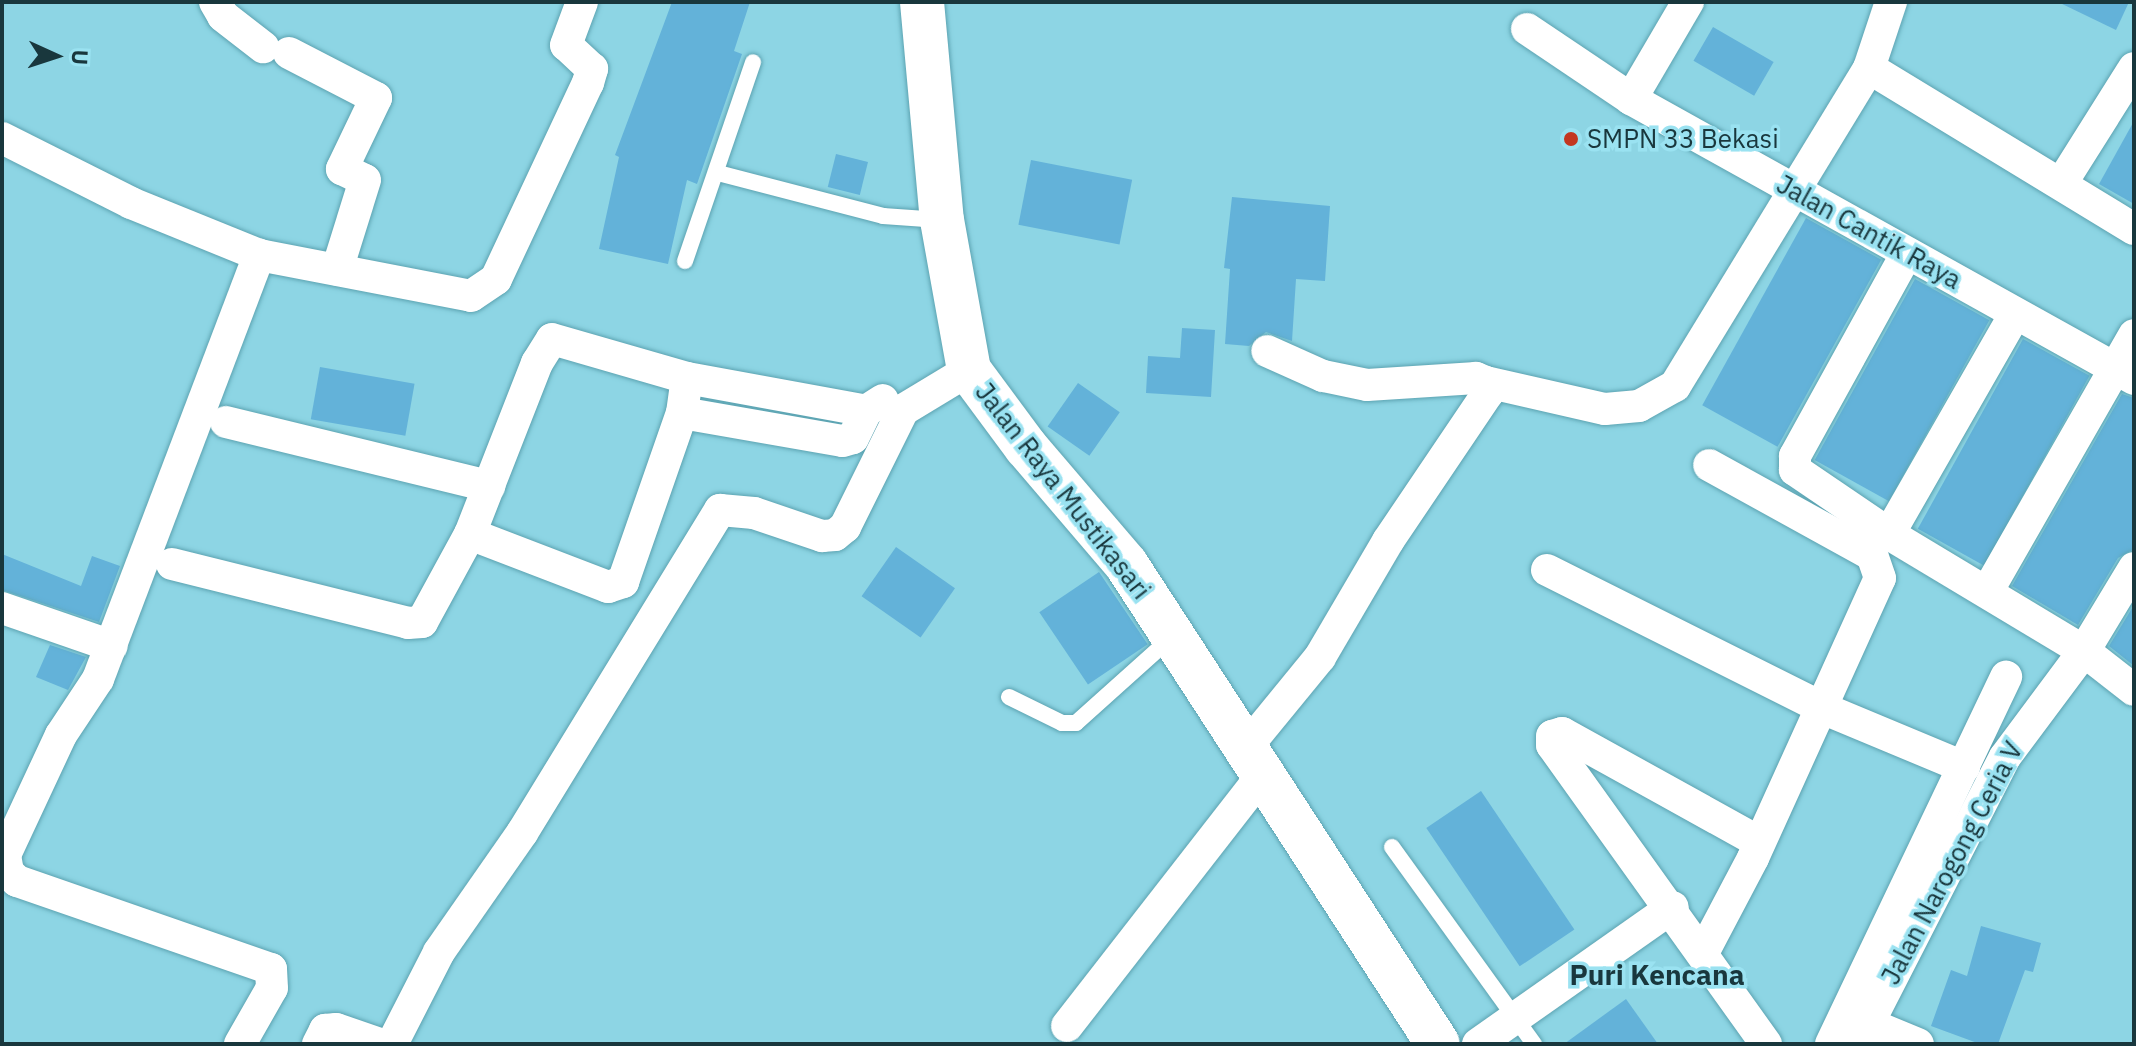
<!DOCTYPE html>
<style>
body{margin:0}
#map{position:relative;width:2136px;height:1046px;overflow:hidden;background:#8dd5e4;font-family:"IBM Plex Sans",sans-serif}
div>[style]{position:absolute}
.building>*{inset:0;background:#63b2d9;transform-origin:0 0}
.roads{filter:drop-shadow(0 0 2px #5ca3b1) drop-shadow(0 0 2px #5ca3b1)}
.lane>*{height:16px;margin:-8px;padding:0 8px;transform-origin:8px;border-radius:8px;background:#fff}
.street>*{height:32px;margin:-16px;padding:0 16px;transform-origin:16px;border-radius:16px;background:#fff}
.secondary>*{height:44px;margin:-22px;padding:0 22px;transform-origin:22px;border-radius:22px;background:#fff}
.dots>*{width:22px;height:22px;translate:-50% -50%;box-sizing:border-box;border:4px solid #9ae2f1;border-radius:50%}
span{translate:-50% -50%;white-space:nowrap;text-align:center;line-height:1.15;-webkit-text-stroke:7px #9ae2f1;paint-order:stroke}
.poi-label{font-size:26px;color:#19373d}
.left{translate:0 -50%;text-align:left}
.street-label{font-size:26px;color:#19373d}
.neighbourhood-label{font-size:28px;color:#19373d;font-weight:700}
.frame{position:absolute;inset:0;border:4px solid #19373d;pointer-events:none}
.north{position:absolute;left:16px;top:16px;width:80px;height:80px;-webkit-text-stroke:6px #9ae2f1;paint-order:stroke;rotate:93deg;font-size:22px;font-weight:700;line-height:32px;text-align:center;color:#19373d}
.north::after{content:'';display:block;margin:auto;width:28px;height:36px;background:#19373d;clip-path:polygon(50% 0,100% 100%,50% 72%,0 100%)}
</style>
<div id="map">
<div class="building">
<div style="clip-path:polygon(672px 2px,750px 2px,734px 51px,742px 54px,697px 184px,687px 180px,668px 264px,599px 249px,619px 157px,615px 155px)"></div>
<div style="clip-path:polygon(2058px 2px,2129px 2px,2116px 30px)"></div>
<div style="left:1713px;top:27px;width:70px;height:39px;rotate:30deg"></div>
<div style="clip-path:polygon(2134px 121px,2134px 204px,2099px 184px)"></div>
<div style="left:836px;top:154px;width:33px;height:34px;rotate:14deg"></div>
<div style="left:1031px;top:160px;width:103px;height:66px;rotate:11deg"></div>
<div style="clip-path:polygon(1232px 197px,1330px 206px,1325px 281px,1296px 279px,1292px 341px,1266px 332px,1249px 346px,1225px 344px,1230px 269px,1224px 268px)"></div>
<div style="left:1806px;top:218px;width:86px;height:214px;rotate:29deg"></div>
<div style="left:1915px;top:279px;width:85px;height:207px;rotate:29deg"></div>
<div style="clip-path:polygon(1182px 328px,1215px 330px,1211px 397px,1146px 393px,1148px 356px,1180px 358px)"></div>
<div style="left:2023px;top:339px;width:76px;height:217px;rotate:29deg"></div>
<div style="left:320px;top:367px;width:96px;height:53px;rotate:10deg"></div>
<div style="left:1078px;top:383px;width:51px;height:53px;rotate:35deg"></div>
<div style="clip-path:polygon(2122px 394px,2134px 398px,2134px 549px,2118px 558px,2078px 625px,2012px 586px)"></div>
<div style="left:896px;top:547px;width:72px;height:60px;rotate:35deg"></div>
<div style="clip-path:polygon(2px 554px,81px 586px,92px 556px,120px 566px,99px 622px,2px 590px)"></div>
<div style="left:1099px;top:572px;width:87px;height:72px;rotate:56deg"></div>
<div style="clip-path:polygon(2134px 605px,2134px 666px,2109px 646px)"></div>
<div style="clip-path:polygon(50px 645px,86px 657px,68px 690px,36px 677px)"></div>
<div style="left:1481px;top:791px;width:167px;height:66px;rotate:56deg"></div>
<div style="clip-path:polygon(1981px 926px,2041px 943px,2033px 972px,2025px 970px,1998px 1044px,1980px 1044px,1931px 1026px,1951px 970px,1967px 976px)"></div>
<div style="clip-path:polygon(1626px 999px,1658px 1044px,1564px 1044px)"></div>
</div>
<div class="roads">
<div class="lane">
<div style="left:718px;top:173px;width:171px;rotate:14.6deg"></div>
<div style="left:883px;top:216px;width:57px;rotate:4deg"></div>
<div style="left:685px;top:261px;width:210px;rotate:-71.1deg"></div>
<div style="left:1009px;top:697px;width:59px;rotate:26.1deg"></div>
<div style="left:1062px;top:723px;width:14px"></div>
<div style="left:1076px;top:723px;width:129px;rotate:-41.9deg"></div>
<div style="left:1392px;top:847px;width:243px;rotate:54.2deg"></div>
</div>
<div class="street">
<div style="left:215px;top:2px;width:16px;rotate:60deg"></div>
<div style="left:223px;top:16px;width:51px;rotate:37.8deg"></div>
<div style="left:1527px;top:29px;width:125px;rotate:33.9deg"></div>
<div style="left:1631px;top:99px;width:576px;rotate:29.1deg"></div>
<div style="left:289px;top:53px;width:98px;rotate:27.3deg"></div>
<div style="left:376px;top:98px;width:79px;rotate:115.6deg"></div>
<div style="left:342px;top:169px;width:25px;rotate:26deg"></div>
<div style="left:365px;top:180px;width:94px;rotate:107.3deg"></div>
<div style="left:1869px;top:68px;width:310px;rotate:31.3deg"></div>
<div style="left:1631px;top:99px;width:113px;rotate:-59.6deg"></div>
<div style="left:2px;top:138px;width:144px;rotate:26.7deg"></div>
<div style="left:131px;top:203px;width:138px;rotate:22.1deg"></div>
<div style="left:259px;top:255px;width:216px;rotate:10.9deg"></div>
<div style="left:471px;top:296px;width:30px;rotate:-34deg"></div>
<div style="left:496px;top:279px;width:217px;rotate:-64.9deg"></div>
<div style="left:588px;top:83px;width:15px;rotate:-74deg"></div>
<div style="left:592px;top:69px;width:35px;rotate:-137deg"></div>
<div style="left:566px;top:45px;width:46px;rotate:-69.6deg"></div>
<div style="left:2061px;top:184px;width:137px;rotate:-57.8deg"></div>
<div style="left:1907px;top:253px;width:232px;rotate:118.9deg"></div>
<div style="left:1795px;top:456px;width:14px;rotate:90deg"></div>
<div style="left:1795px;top:470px;width:114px;rotate:34.2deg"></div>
<div style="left:1889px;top:534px;width:227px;rotate:31deg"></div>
<div style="left:2084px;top:651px;width:63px;rotate:38deg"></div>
<div style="left:1486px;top:382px;width:122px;rotate:12.8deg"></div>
<div style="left:1605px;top:409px;width:34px;rotate:-5deg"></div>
<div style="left:1639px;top:406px;width:41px;rotate:-29.1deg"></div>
<div style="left:1675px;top:386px;width:373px;rotate:-58.6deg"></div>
<div style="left:1869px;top:68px;width:70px;rotate:-71.6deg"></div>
<div style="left:682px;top:413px;width:163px;rotate:9.9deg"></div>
<div style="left:843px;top:441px;width:10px;rotate:-17deg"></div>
<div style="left:853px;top:438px;width:30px;rotate:-64deg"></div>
<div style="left:866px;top:411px;width:20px;rotate:-33deg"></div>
<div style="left:226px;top:422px;width:271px;rotate:13.7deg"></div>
<div style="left:470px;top:534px;width:148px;rotate:21deg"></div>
<div style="left:608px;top:587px;width:16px;rotate:-18deg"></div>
<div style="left:623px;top:582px;width:179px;rotate:-70.8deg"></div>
<div style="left:682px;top:413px;width:35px;rotate:-82deg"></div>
<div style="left:1889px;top:534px;width:254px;rotate:-60.2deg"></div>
<div style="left:172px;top:564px;width:243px;rotate:14deg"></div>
<div style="left:408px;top:623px;width:14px;rotate:-4deg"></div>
<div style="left:422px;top:622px;width:100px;rotate:-61.4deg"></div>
<div style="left:470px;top:534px;width:184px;rotate:-68.6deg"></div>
<div style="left:537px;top:363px;width:28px;rotate:-58deg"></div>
<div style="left:552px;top:339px;width:141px;rotate:16.1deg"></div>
<div style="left:687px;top:378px;width:182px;rotate:10.4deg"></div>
<div style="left:1547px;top:570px;width:308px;rotate:26.6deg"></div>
<div style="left:1822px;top:708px;width:154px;rotate:22.6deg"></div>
<div style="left:1987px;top:592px;width:296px;rotate:-60.2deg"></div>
<div style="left:2px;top:608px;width:116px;rotate:19.1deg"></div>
<div style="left:1244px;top:750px;width:120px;rotate:-50.7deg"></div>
<div style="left:1320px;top:657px;width:134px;rotate:-59.6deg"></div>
<div style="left:1388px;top:541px;width:179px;rotate:-56deg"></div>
<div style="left:1488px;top:393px;width:11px;rotate:-100deg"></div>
<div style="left:1486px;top:382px;width:11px;rotate:-158deg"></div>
<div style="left:1476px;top:378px;width:109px;rotate:176.3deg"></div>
<div style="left:1367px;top:385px;width:45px;rotate:-168.4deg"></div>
<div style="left:1323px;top:376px;width:61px;rotate:-155.9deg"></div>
<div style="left:1759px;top:842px;width:225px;rotate:-151deg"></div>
<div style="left:1562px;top:733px;width:10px;rotate:163deg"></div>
<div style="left:1552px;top:736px;width:9px;rotate:90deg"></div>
<div style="left:1552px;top:745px;width:368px;rotate:54.4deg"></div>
<div style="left:1704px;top:951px;width:105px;rotate:-62.2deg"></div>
<div style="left:1753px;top:858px;width:307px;rotate:-65.6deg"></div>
<div style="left:1880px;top:578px;width:24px;rotate:-109deg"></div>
<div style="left:1872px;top:555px;width:186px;rotate:-151.1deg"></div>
<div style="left:1867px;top:1023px;width:55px;rotate:22.4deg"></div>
<div style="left:1067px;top:1026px;width:316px;rotate:-52.1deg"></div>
<div style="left:240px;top:1044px;width:64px;rotate:-60.3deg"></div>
<div style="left:272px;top:988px;width:19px;rotate:-93deg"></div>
<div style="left:271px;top:969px;width:269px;rotate:-160.9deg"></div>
<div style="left:17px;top:881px;width:13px;rotate:-135deg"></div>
<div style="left:8px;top:872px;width:17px;rotate:-100deg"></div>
<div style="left:5px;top:855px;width:132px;rotate:-65deg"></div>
<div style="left:61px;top:735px;width:67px;rotate:-56.5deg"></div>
<div style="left:98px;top:679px;width:454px;rotate:-69.2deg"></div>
<div style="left:318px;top:1044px;width:16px;rotate:-63deg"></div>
<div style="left:325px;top:1030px;width:11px;rotate:-5deg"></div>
<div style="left:336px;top:1029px;width:46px;rotate:18.8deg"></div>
<div style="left:392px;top:1044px;width:103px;rotate:-62.9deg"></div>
<div style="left:439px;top:952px;width:145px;rotate:-55.1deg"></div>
<div style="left:522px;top:833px;width:379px;rotate:-58.5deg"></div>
<div style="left:720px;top:510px;width:34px;rotate:5deg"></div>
<div style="left:754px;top:513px;width:72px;rotate:18.7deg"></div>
<div style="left:822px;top:536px;width:13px;rotate:-4deg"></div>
<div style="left:835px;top:535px;width:13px;rotate:-39deg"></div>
<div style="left:845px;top:527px;width:131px;rotate:-63.6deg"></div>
<div style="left:903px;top:410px;width:77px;rotate:-31.2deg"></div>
<div style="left:1478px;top:1044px;width:238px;rotate:-35.1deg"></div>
<div style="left:1831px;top:1044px;width:407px;rotate:-64.5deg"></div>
<div style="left:1858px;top:1044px;width:322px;rotate:-62.9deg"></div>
<div style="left:2005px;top:757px;width:132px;rotate:-53.3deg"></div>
<div style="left:2084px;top:651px;width:97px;rotate:-58.9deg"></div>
</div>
<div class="secondary">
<div style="left:922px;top:2px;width:219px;rotate:84.8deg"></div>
<div style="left:942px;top:220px;width:152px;rotate:79.8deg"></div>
<div style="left:969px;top:370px;width:96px;rotate:53.5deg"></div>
<div style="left:1026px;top:447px;width:154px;rotate:49.5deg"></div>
<div style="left:1126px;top:564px;width:572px;rotate:56.98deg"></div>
</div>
</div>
<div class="dots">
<div style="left:1571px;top:139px;background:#c33721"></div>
</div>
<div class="poi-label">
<span class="left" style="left:1587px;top:139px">SMPN 33 Bekasi</span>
</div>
<div class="street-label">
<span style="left:1869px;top:232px;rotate:29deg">Jalan Cantik Raya</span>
<span style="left:1063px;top:491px;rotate:52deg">Jalan Raya Mustikasari</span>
<span style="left:1952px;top:863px;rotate:-62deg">Jalan Narogong Ceria V</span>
</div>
<div class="neighbourhood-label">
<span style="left:1657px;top:975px">Puri Kencana</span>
</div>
<div class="frame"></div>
<div class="north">U</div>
</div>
